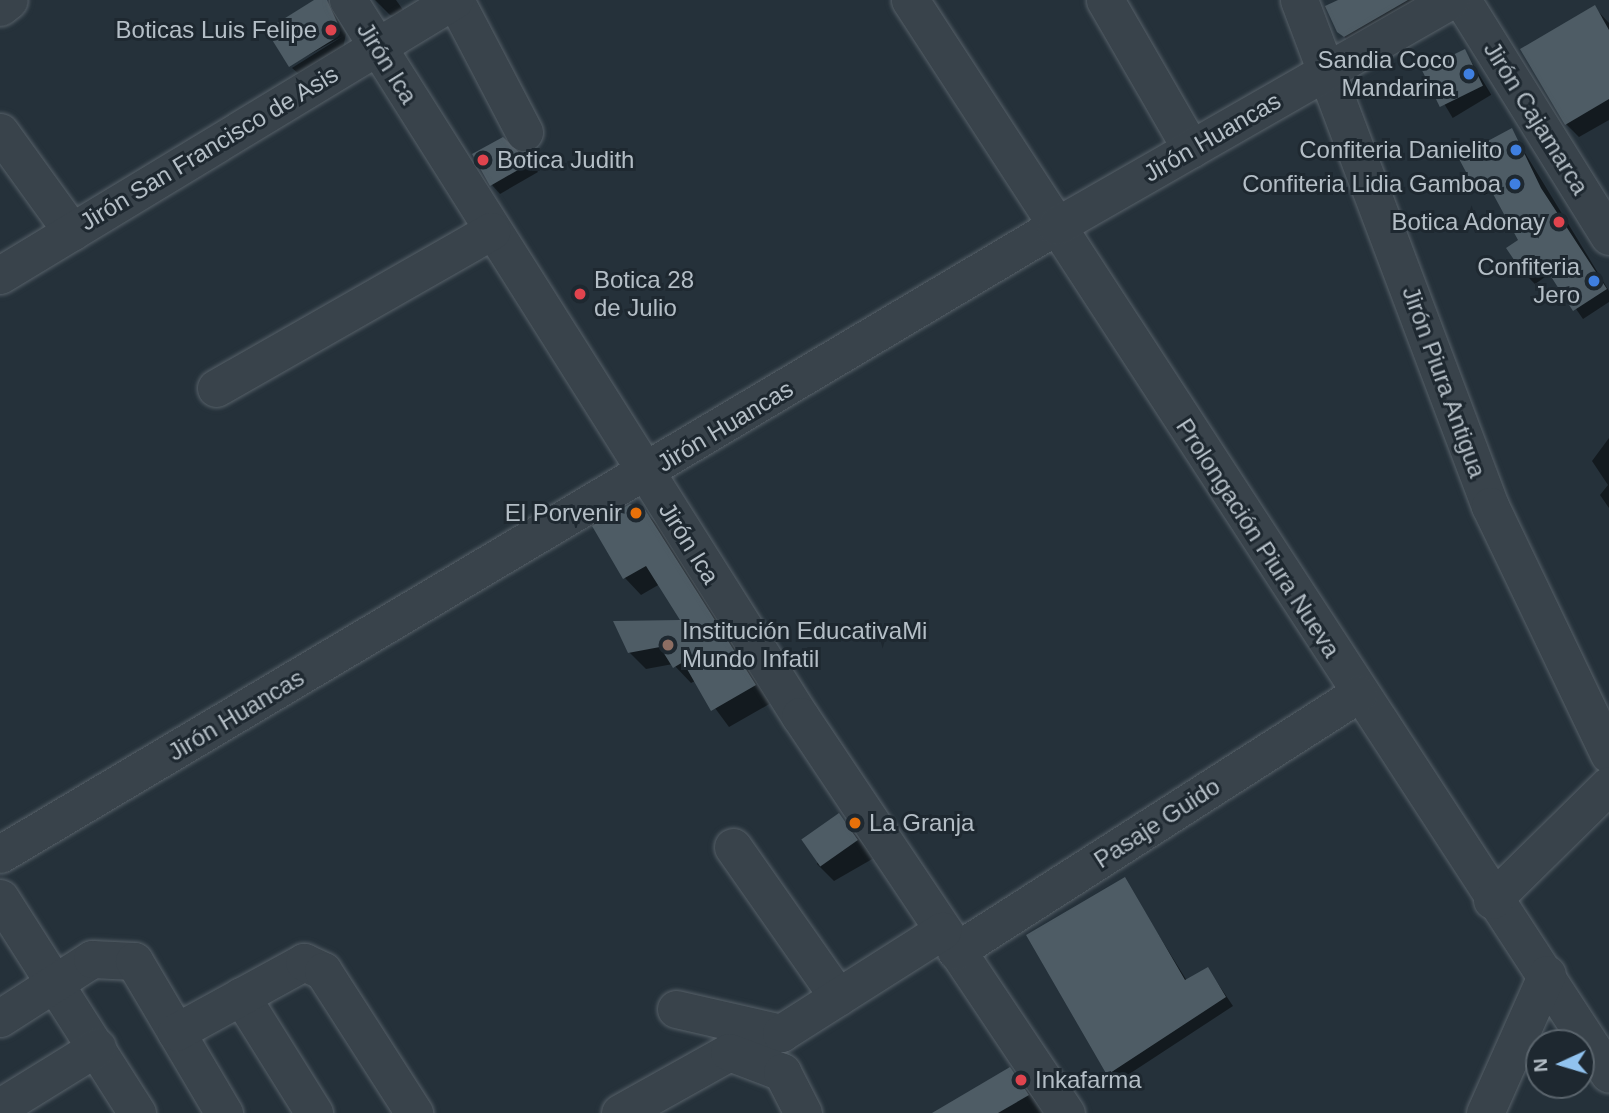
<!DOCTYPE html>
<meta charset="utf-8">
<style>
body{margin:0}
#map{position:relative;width:1609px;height:1113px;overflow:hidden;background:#25313a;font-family:Helvetica,sans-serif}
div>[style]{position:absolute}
.shadow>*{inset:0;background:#0007;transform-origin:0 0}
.building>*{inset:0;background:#4e5c65;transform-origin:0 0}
.roads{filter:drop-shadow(0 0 2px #576169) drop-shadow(0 0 2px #576169)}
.minor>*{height:37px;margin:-18.5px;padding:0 18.5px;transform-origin:18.5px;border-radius:18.5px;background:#39434b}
.dots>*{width:19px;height:19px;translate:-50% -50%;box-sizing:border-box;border:4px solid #1e2830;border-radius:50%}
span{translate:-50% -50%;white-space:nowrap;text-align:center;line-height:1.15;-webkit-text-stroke:6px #1e2830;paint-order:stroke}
.poi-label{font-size:24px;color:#b4bec6}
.right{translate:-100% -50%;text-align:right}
.left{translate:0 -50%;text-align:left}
.street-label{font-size:24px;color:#b4bec6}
.north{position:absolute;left:1525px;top:1029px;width:70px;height:70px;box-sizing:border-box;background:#1e2830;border:2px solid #5a646c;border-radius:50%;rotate:266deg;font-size:19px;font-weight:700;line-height:28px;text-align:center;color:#b4bec6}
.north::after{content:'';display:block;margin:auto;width:24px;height:32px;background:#91c3ef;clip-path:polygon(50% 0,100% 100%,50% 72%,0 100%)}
</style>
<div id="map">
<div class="shadow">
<div style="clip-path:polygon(317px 0,330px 6px,346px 34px,343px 48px,300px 75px,292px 68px,343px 36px,290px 65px)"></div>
<div style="clip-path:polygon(375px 0,396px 0,410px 20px,390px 15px)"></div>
<div style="clip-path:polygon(1342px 0,1431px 0,1348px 41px,1339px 31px)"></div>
<div style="clip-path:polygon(1595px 8px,1609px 23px,1609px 120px,1579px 137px,1566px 124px)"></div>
<div style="left:1465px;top:51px;width:51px;height:45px;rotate:59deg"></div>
<div style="clip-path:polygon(1511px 130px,1609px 291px,1609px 302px,1583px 319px,1551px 273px,1535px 284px,1526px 275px,1509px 249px,1521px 241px,1493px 191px,1484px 195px,1476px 186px,1461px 157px)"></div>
<div style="clip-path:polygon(514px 152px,524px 154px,538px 172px,500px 194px,492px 185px)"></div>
<div style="clip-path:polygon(1609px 438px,1609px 508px,1600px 495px,1608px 485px,1592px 461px)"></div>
<div style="clip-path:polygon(643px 510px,660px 527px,771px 703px,729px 727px,695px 681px,691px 683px,673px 664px,646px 669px,629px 652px,683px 621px,660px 584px,641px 595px,625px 578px,595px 527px)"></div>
<div style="clip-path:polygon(839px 815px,874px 858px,834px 881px,817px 864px)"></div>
<div style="clip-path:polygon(1124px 879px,1187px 981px,1208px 969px,1233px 1006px,1117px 1082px,1108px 1074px)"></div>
<div style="clip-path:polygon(1009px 1069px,1045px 1113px,955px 1113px)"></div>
</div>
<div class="building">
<div style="clip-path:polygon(314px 0,327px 0,338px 24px,334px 39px,289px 67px,266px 30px)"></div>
<div style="clip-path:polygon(1338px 0,1408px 0,1344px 37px,1337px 32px,1325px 6px)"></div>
<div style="clip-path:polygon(1595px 5px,1609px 30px,1609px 99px,1565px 125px,1520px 49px)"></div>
<div style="left:1465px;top:49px;width:41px;height:48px;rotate:64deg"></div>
<div style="clip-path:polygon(1512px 128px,1541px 188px,1607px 289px,1573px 311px,1543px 264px,1525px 276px,1506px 248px,1518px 240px,1486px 181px,1474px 187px,1458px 157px)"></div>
<div style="clip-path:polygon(503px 137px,530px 163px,490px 186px,472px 154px)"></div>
<div style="clip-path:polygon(630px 504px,644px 508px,756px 685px,711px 711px,683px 662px,673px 668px,660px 647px,628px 653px,613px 621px,680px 620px,646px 566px,623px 579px,592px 526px)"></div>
<div style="left:839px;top:813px;width:33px;height:46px;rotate:55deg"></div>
<div style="clip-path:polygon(1125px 877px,1185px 980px,1208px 967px,1226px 997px,1107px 1075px,1026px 935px)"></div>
<div style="clip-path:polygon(1010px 1067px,1029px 1095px,998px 1113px,932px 1113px)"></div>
</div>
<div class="roads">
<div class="minor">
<div style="left:348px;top:0;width:847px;rotate:57.74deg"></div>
<div style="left:800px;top:716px;width:478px;rotate:56.2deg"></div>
<div style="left:455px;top:0;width:149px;rotate:62.4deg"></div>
<div style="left:910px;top:0;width:1281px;rotate:56.94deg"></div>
<div style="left:1105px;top:0;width:172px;rotate:60deg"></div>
<div style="left:1299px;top:0;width:541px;rotate:69.32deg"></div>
<div style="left:1490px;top:506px;width:275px;rotate:64.4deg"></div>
<div style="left:1462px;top:0;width:278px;rotate:58.1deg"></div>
<div style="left:0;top:7px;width:11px;rotate:-38deg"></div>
<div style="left:0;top:132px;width:123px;rotate:54.2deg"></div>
<div style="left:0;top:275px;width:531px;rotate:-31.2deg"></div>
<div style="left:216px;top:388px;width:317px;rotate:-29.7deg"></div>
<div style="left:733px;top:847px;width:183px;rotate:55deg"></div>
<div style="left:0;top:854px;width:1229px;rotate:-30.74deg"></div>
<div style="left:1056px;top:226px;width:454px;rotate:-29.8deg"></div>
<div style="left:0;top:898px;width:255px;rotate:57.5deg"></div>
<div style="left:1492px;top:900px;width:164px;rotate:-44.5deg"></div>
<div style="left:956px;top:951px;width:477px;rotate:-32.6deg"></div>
<div style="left:241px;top:996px;width:138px;rotate:58deg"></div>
<div style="left:676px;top:1009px;width:108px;rotate:12.9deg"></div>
<div style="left:781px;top:1033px;width:191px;rotate:-32.4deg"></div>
<div style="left:0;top:1018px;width:109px;rotate:-32.7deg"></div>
<div style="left:92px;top:959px;width:42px;rotate:2.7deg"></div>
<div style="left:134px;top:961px;width:177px;rotate:59.4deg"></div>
<div style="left:176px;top:1032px;width:146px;rotate:-28.7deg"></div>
<div style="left:304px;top:962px;width:21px;rotate:25deg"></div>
<div style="left:323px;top:971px;width:169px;rotate:57.3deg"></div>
<div style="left:0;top:1107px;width:114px;rotate:-31.7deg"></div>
<div style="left:620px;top:1113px;width:125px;rotate:-29.2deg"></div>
<div style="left:729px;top:1052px;width:57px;rotate:20.7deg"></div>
<div style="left:782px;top:1072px;width:46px;rotate:62.9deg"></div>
<div style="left:1485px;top:1113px;width:152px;rotate:-66deg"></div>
</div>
</div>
<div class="dots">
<div style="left:331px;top:30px;background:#e0444e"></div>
<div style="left:1469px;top:74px;background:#3f7fe0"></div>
<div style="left:1516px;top:150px;background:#3f7fe0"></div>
<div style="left:483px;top:160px;background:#e0444e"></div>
<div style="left:1515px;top:184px;background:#3f7fe0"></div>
<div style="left:1559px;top:222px;background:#e0444e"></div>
<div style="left:1594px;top:281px;background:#3f7fe0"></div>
<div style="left:580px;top:294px;background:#e0444e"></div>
<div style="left:636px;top:513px;background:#e8710a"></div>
<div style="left:668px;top:645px;background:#8d6e63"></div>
<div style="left:855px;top:823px;background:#e8710a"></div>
<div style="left:1021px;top:1080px;background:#e0444e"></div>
</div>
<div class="poi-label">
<span class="right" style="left:317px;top:30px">Boticas Luis Felipe</span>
<span class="right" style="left:1455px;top:74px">Sandia Coco<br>Mandarina</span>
<span class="right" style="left:1502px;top:150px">Confiteria Danielito</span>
<span class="left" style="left:497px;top:160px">Botica Judith</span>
<span class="right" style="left:1501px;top:184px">Confiteria Lidia Gamboa</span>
<span class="right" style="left:1545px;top:222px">Botica Adonay</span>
<span class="right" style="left:1580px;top:281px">Confiteria<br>Jero</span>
<span class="left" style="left:594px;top:294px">Botica 28<br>de Julio</span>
<span class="right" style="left:622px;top:513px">El Porvenir</span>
<span class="left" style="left:682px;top:645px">Institución EducativaMi<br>Mundo Infatil</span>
<span class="left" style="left:869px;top:823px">La Granja</span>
<span class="left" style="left:1035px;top:1080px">Inkafarma</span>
</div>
<div class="street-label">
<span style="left:387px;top:63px;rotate:58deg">Jirón Ica</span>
<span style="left:1536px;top:118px;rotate:58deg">Jirón Cajamarca</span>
<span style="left:1212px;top:137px;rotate:-30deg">Jirón Huancas</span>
<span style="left:209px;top:148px;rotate:-31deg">Jirón San Francisco de Asis</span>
<span style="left:1444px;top:382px;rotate:70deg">Jirón Piura Antigua</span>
<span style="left:725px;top:426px;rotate:-31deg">Jirón Huancas</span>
<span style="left:1258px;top:538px;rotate:57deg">Prolongación Piura Nueva</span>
<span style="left:689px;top:543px;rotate:58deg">Jirón Ica</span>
<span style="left:236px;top:715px;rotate:-31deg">Jirón Huancas</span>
<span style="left:1157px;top:823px;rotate:-33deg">Pasaje Guido</span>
</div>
<div class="north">N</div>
</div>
